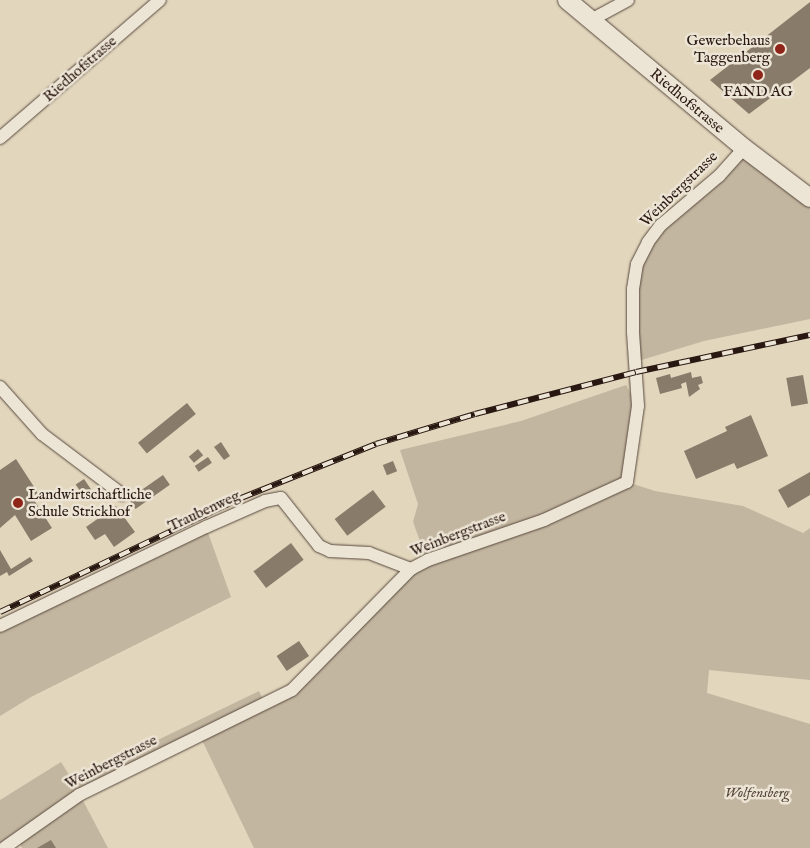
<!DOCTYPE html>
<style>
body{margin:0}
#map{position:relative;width:810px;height:848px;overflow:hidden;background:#e2d6bd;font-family:"IM FELL English",serif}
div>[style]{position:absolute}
.green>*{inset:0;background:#c3b6a0}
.building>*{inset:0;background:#897b6a;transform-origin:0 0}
.roads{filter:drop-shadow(0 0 1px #57483c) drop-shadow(0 0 1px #57483c)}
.street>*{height:12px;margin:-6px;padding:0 6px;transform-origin:6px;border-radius:6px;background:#ece4d4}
.secondary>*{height:18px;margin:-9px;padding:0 9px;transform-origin:9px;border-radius:9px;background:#ece4d4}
.rail>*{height:5.5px;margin-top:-2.75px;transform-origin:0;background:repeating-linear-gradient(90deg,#ece4d4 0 11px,#291811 0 22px);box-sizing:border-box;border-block:1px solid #291811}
.dots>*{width:14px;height:14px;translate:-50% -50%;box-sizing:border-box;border:2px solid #ece4d4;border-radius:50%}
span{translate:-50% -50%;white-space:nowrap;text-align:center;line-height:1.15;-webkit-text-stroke:5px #ece4d4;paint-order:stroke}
.poi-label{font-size:15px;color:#291811}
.right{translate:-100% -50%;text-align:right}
.left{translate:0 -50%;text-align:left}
.street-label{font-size:15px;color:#291811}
.park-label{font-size:15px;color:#57473c;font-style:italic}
</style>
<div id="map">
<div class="green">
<div style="clip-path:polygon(744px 148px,810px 198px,810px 319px,704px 341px,635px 362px,633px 289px,648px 242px)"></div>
<div style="clip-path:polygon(626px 385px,631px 394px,638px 392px,627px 482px,655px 491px,743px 506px,803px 533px,810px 528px,810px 680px,709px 670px,707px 693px,810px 724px,810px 848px,254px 848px,200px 736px,80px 795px,108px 848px,22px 848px,17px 838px,0 848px,0 800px,61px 762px,73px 781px,259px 691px,265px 704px,302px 681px,427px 560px,413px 522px,418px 504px,400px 450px,521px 421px)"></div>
<div style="clip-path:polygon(206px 527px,231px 597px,31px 697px,0 716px,0 626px)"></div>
</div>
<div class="building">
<div style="clip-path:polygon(810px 2px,810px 68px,749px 114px,710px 80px)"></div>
<div style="clip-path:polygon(691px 372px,692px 378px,701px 376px,703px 383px,698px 385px,700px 389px,689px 397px,686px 382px,681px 384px,682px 388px,660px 394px,656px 378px,670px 374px,671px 378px)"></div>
<div style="left:803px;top:375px;width:29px;height:17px;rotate:80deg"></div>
<div style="left:187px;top:403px;width:14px;height:63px;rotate:51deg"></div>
<div style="clip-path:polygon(751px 415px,768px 456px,737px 469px,734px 463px,696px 479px,684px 451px,727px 431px,725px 427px)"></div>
<div style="clip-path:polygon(221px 442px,230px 456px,224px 460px,214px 447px)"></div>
<div style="left:198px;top:449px;width:8px;height:12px;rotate:50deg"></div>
<div style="left:208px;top:457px;width:7px;height:16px;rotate:56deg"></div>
<div style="clip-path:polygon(16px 459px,38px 493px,32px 497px,52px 528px,31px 541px,15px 515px,0 528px,0 470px)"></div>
<div style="left:393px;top:461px;width:11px;height:11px;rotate:68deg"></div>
<div style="clip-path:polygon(810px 472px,810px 495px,788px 508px,778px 490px)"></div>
<div style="left:163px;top:475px;width:12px;height:42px;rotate:55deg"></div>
<div style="left:84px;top:479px;width:14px;height:10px;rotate:56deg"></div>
<div style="left:373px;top:490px;width:21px;height:48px;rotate:53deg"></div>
<div style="clip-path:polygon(116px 506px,135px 532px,114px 547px,105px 534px,95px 540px,86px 527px)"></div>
<div style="left:291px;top:543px;width:21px;height:47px;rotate:53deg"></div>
<div style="clip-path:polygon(0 550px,11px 569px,30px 557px,33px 561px,9px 576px,7px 572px,0 576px)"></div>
<div style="left:299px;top:641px;width:18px;height:27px;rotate:56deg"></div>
<div style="clip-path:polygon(51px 840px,56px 848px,37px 848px)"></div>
</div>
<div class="roads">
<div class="street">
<div style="left:591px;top:20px;width:42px;rotate:-28.4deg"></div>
<div style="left:0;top:138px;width:211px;rotate:-40.8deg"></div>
<div style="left:0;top:387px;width:63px;rotate:48.2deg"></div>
<div style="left:42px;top:434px;width:101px;rotate:37deg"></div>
<div style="left:0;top:626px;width:229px;rotate:-25.7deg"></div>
<div style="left:206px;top:527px;width:64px;rotate:-23.8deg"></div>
<div style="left:265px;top:501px;width:16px;rotate:-11deg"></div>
<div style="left:281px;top:498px;width:61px;rotate:51.6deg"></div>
<div style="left:319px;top:546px;width:12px;rotate:24deg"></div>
<div style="left:330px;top:551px;width:39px;rotate:3deg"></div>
<div style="left:369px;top:553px;width:45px;rotate:20.9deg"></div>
<div style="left:4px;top:848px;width:92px;rotate:-35.2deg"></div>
<div style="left:79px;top:795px;width:237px;rotate:-26.2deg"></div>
<div style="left:292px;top:690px;width:170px;rotate:-45.5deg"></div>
<div style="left:411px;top:569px;width:19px;rotate:-28deg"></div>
<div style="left:428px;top:560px;width:123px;rotate:-19deg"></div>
<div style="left:544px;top:520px;width:91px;rotate:-24.6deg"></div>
<div style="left:627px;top:482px;width:77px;rotate:-81.8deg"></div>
<div style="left:638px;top:406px;width:74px;rotate:-93.9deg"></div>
<div style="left:633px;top:332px;width:43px;rotate:-90deg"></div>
<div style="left:633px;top:289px;width:25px;rotate:-81deg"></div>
<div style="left:637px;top:264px;width:25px;rotate:-63deg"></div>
<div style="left:648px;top:242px;width:21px;rotate:-53deg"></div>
<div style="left:661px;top:225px;width:76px;rotate:-40.2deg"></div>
<div style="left:719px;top:176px;width:38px;rotate:-48deg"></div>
</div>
<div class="secondary">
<div style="left:567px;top:0;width:231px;rotate:39.9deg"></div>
<div style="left:744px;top:148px;width:83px;rotate:37.1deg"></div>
</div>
</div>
<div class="rail">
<div style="left:0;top:612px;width:267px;rotate:-25.3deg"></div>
<div style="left:241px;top:498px;width:145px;rotate:-21.8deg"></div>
<div style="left:376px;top:444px;width:103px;rotate:-16.9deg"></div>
<div style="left:475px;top:414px;width:166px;rotate:-14.6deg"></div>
<div style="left:636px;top:372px;width:178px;rotate:-12deg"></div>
</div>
<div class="dots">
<div style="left:780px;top:49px;background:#8f2418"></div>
<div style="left:758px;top:75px;background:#8f2418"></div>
<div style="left:18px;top:503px;background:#8f2418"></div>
</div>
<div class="poi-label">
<span class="right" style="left:770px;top:49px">Gewerbehaus<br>Taggenberg</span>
<span style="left:758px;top:92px">FAND AG</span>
<span class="left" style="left:28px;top:503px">Landwirtschaftliche<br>Schule Strickhof</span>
</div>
<div class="street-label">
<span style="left:80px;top:69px;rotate:-41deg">Riedhofstrasse</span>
<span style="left:687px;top:101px;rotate:40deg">Riedhofstrasse</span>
<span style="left:679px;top:189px;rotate:-44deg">Weinbergstrasse</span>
<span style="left:204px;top:511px;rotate:-25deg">Traubenweg</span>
<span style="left:458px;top:534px;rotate:-21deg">Weinbergstrasse</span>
<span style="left:111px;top:762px;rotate:-27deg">Weinbergstrasse</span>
</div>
<div class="park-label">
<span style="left:757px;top:793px">Wolfensberg</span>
</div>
</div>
